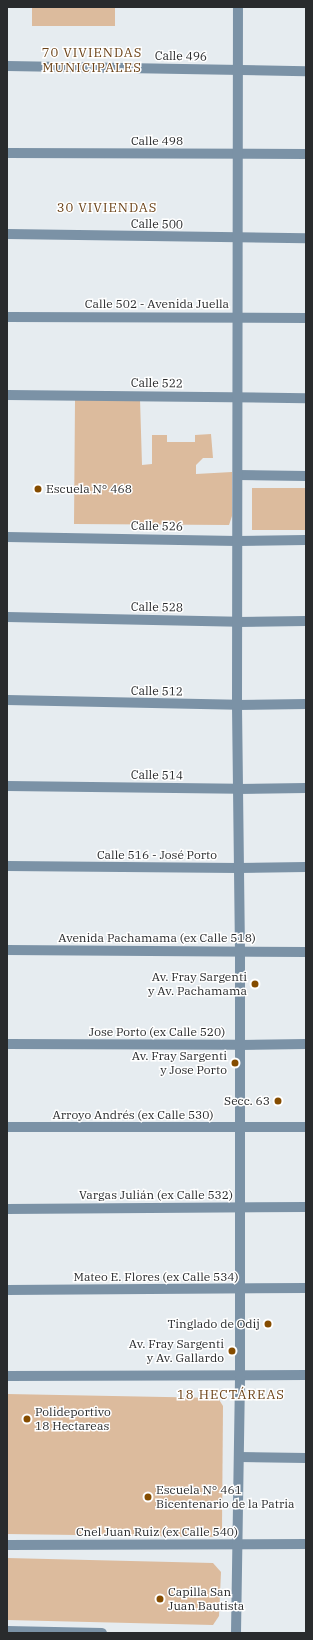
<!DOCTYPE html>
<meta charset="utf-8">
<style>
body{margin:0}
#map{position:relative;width:313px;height:1640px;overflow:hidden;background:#e6ecf0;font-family:"IBM Plex Serif",serif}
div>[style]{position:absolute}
.green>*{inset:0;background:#dcbb9d;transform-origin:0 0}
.minor>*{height:10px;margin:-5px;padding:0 5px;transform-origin:5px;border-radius:5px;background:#7b92a6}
.dots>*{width:11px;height:11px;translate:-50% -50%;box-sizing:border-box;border:2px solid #fff;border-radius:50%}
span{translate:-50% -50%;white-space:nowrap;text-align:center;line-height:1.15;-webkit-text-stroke:3px #fff;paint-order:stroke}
.street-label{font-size:12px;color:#292b2d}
.poi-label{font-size:12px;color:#292b2d}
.left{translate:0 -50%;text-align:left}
.right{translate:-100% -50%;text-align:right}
.neighbourhood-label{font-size:13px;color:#6b4217;letter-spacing:1px}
.frame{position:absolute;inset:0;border:8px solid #292b2d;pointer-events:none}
</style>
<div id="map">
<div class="green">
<div style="left:32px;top:7px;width:83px;height:19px"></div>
<div style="clip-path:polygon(140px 399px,142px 465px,152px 464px,152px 435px,167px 435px,167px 442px,195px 442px,195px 435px,211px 434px,213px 458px,203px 458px,196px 465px,196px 474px,232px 472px,232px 516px,229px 525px,74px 524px,75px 400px)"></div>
<div style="left:252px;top:488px;width:54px;height:42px"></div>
<div style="clip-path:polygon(7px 1394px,218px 1398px,223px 1406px,222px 1528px,217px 1537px,7px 1534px)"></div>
<div style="clip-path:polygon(7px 1558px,213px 1563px,221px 1572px,219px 1616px,213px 1625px,7px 1620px)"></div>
</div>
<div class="minor">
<div style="left:7px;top:66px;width:299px;rotate:1deg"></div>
<div style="left:7px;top:153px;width:299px;rotate:0.2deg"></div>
<div style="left:7px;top:234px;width:299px;rotate:0.8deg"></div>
<div style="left:7px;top:317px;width:299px;rotate:0.2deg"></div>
<div style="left:7px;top:395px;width:299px;rotate:0.6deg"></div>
<div style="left:238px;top:475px;width:68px;rotate:0.8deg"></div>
<div style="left:7px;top:537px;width:230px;rotate:1deg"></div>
<div style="left:237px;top:541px;width:69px;rotate:-0.8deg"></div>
<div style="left:7px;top:617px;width:231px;rotate:1.2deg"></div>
<div style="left:238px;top:622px;width:68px;rotate:-0.8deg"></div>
<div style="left:7px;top:700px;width:230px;rotate:1.2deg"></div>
<div style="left:237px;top:705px;width:69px;rotate:-0.8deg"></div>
<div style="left:7px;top:786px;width:231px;rotate:0.7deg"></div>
<div style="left:238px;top:789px;width:68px;rotate:-0.8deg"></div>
<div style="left:7px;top:866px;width:231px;rotate:0.5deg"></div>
<div style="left:238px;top:868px;width:68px;rotate:-0.8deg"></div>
<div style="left:7px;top:950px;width:299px;rotate:0.4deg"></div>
<div style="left:7px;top:1044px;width:233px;rotate:0.2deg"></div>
<div style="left:240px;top:1045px;width:66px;rotate:-0.9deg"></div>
<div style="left:7px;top:1127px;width:299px"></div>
<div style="left:7px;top:1209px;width:299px;rotate:-0.4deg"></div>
<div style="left:7px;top:1290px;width:299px;rotate:-0.4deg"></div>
<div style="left:7px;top:1376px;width:299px;rotate:-0.2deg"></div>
<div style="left:239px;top:1457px;width:67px;rotate:0.9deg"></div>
<div style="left:7px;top:1545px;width:299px;rotate:-0.2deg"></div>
<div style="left:7px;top:1631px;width:95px;rotate:1.2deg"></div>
<div style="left:236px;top:1633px;width:257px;rotate:-89.1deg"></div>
<div style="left:240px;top:1376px;width:424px;rotate:-90deg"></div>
<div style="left:240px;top:952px;width:247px;rotate:-90.7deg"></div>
<div style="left:237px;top:705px;width:698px;rotate:-89.92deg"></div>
</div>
<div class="dots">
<div style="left:38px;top:489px;background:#854c00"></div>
<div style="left:255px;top:984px;background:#854c00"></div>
<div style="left:235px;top:1063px;background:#854c00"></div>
<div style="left:278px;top:1101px;background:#854c00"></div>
<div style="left:268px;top:1324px;background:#854c00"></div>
<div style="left:232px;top:1351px;background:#854c00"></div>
<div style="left:27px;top:1419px;background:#854c00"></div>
<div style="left:148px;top:1497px;background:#854c00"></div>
<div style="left:160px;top:1599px;background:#854c00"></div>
</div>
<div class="street-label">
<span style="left:181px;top:56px;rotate:1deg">Calle 496</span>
<span style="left:157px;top:141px">Calle 498</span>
<span style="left:157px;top:224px;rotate:1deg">Calle 500</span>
<span style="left:157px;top:304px">Calle 502 - Avenida Juella</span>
<span style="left:157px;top:383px;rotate:1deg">Calle 522</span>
<span style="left:157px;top:526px;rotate:1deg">Calle 526</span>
<span style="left:157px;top:607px;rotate:1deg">Calle 528</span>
<span style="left:157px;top:691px;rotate:1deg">Calle 512</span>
<span style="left:157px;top:775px;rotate:1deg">Calle 514</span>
<span style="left:157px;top:855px">Calle 516 - José Porto</span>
<span style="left:157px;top:938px">Avenida Pachamama (ex Calle 518)</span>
<span style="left:157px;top:1032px">Jose Porto (ex Calle 520)</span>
<span style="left:133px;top:1115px">Arroyo Andrés (ex Calle 530)</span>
<span style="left:156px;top:1195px">Vargas Julián (ex Calle 532)</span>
<span style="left:156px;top:1277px">Mateo E. Flores (ex Calle 534)</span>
<span style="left:157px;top:1532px">Cnel Juan Ruiz (ex Calle 540)</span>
</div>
<div class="poi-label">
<span class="left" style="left:46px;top:489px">Escuela N° 468</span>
<span class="right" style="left:247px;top:984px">Av. Fray Sargenti<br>y Av. Pachamama</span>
<span class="right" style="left:227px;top:1063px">Av. Fray Sargenti<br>y Jose Porto</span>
<span class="right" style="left:270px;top:1101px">Secc. 63</span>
<span class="right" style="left:260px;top:1324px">Tinglado de Odij</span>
<span class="right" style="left:224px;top:1351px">Av. Fray Sargenti<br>y Av. Gallardo</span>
<span class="left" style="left:35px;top:1419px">Polideportivo<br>18 Hectareas</span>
<span class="left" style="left:156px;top:1497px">Escuela N° 461<br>Bicentenario de la Patria</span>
<span class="left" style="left:168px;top:1599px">Capilla San<br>Juan Bautista</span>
</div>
<div class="neighbourhood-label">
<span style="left:92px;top:61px">70 VIVIENDAS<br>MUNICIPALES</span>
<span style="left:107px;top:208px">30 VIVIENDAS</span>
<span style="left:231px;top:1395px">18 HECTÁREAS</span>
</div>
<div class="frame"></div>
</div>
